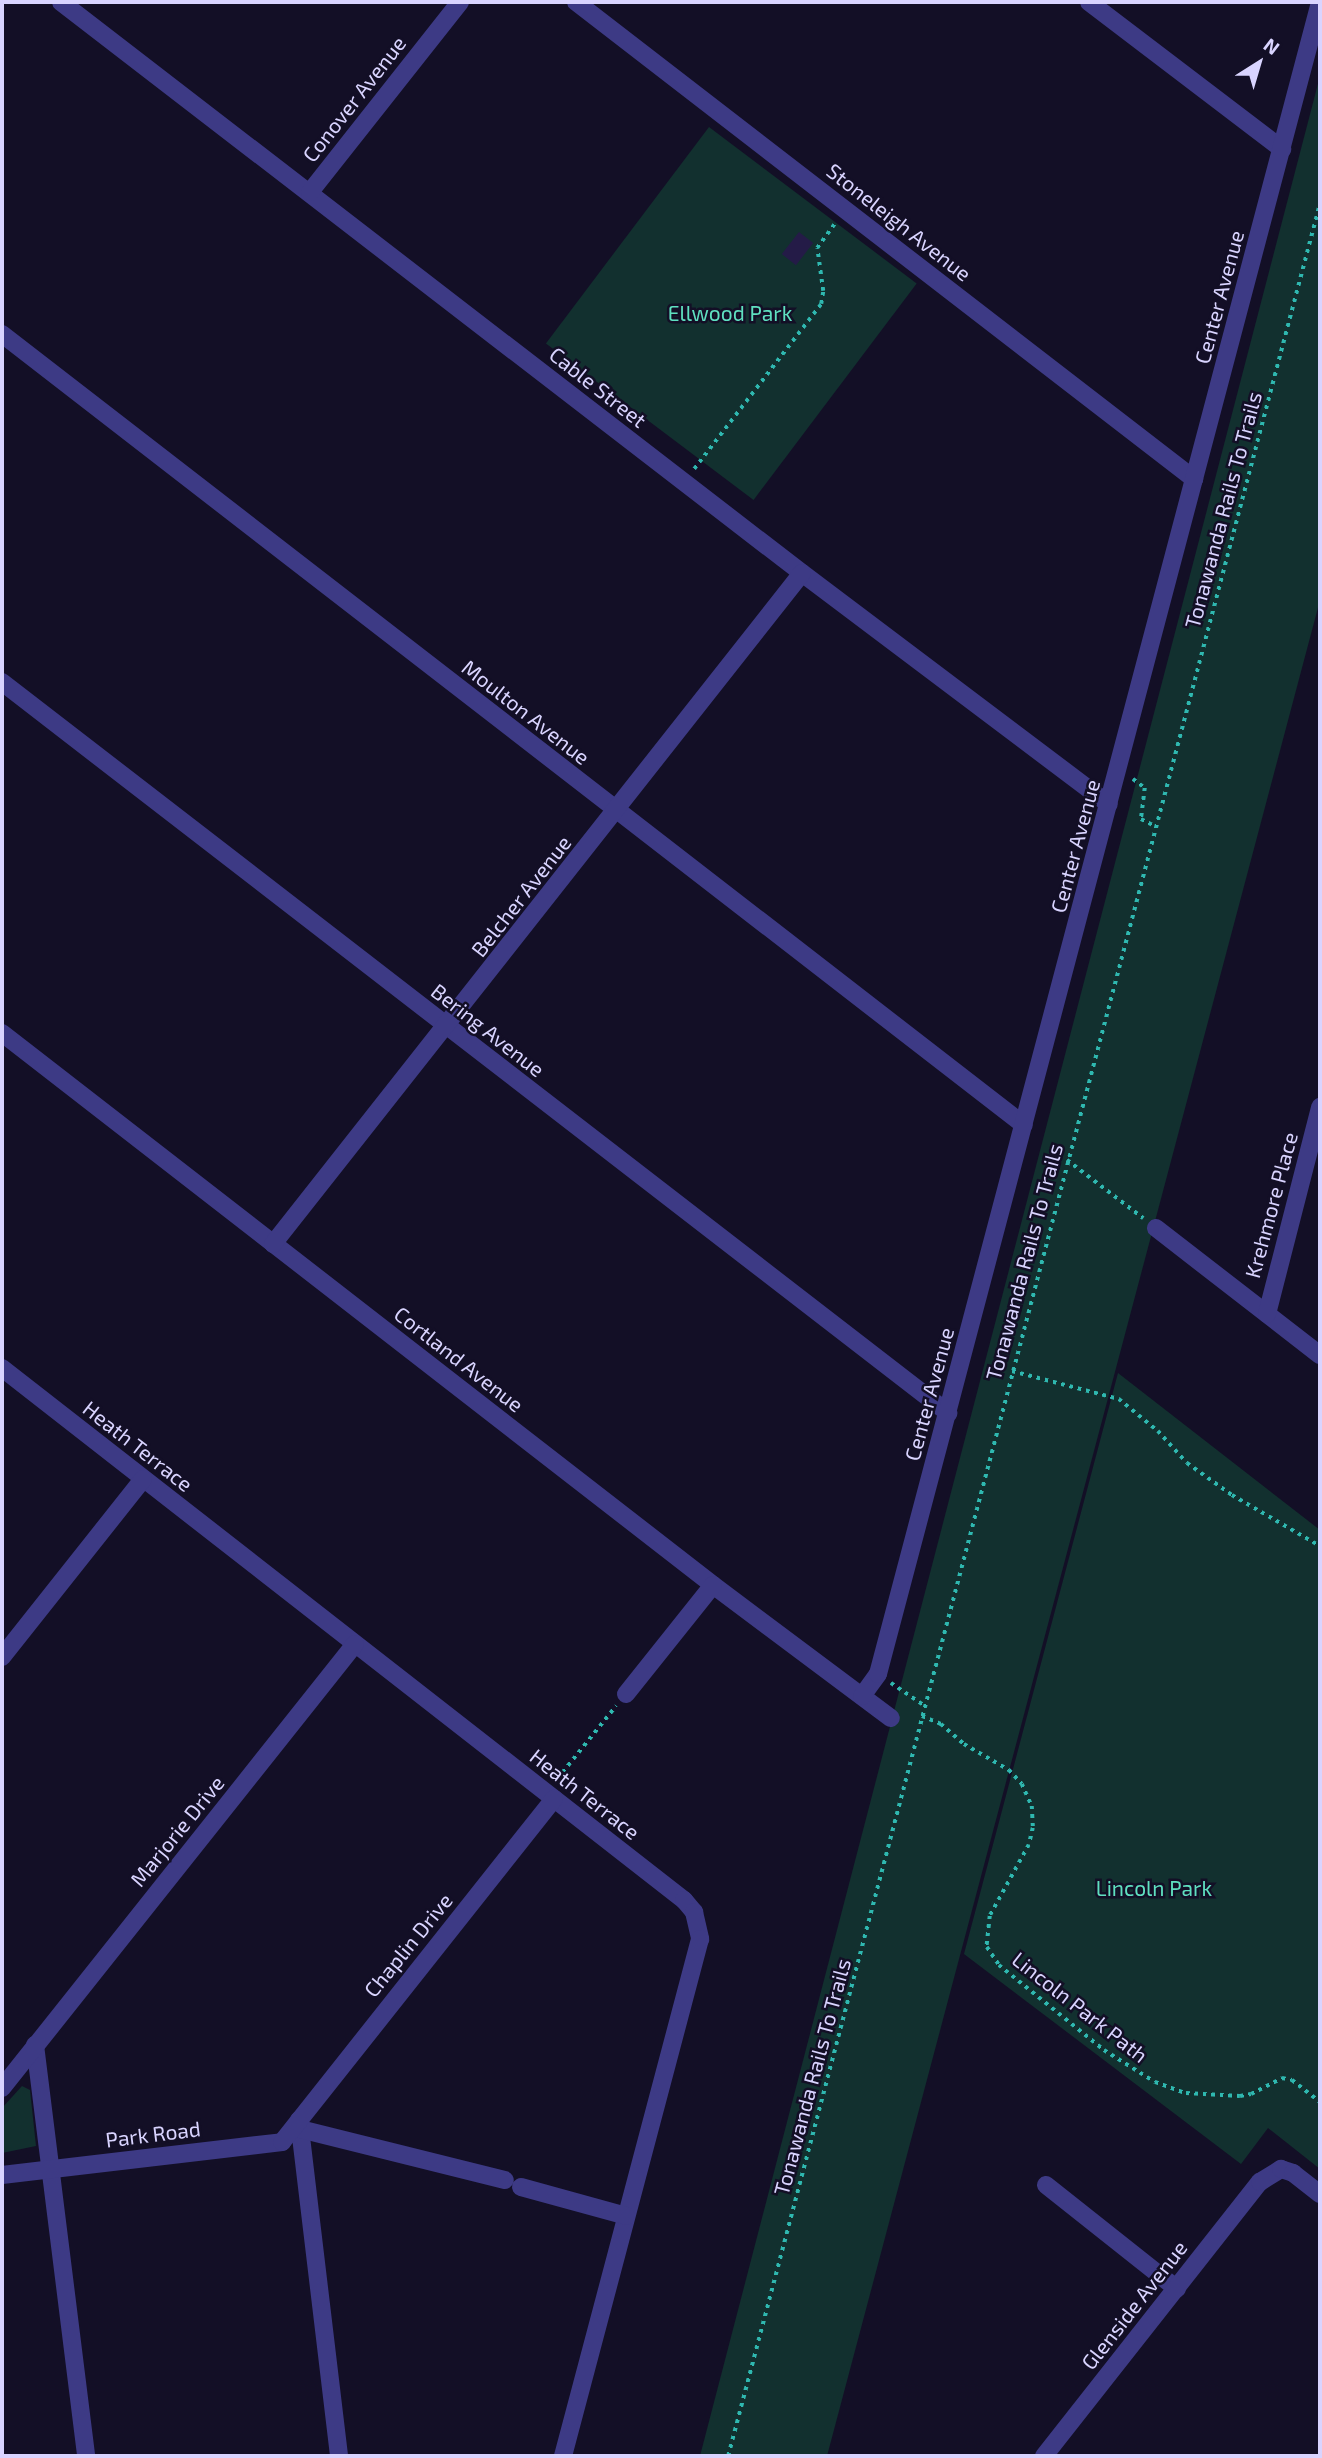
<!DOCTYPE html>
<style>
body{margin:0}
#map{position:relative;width:1322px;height:2458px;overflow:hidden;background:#130f26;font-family:"Exo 2",sans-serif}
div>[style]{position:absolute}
.green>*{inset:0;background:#12302f;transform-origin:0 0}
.building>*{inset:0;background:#241b47;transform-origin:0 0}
.path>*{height:3.5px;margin-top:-1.75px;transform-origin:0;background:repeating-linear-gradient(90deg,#2fb8b0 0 3.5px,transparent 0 8.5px)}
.minor>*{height:18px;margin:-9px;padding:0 9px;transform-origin:9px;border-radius:9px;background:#3d3a85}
span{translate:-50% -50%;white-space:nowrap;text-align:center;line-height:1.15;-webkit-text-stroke:5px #130f26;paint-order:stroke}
.street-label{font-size:21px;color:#d9d4ff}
.park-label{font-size:21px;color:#5fe0c0}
.frame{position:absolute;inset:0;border:4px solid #d9d4ff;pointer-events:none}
.north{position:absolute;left:1224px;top:28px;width:70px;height:70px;-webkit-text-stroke:5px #130f26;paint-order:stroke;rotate:37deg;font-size:19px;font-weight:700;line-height:28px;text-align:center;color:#d9d4ff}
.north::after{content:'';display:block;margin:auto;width:24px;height:32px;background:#d9d4ff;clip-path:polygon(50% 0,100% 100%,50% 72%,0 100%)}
</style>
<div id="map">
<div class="green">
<div style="clip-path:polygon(1320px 76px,1320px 600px,827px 2456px,700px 2456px)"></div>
<div style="left:709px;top:127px;width:260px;height:271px;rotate:37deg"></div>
<div style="clip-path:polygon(1118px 1373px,1320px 1530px,1320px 2169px,1268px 2128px,1241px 2164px,964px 1954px)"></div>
<div style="clip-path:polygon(22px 2086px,30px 2090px,36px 2146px,2px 2153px,2px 2108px)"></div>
</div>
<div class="building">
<div style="left:799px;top:232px;width:18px;height:28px;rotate:38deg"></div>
</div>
<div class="path">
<div style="left:694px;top:469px;width:208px;rotate:-52.4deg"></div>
<div style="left:821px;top:304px;width:13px;rotate:-81deg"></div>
<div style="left:823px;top:291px;width:43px;rotate:-97.9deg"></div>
<div style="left:817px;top:248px;width:31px;rotate:-54deg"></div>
<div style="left:1133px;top:779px;width:15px;rotate:37deg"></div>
<div style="left:1145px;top:788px;width:31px;rotate:97deg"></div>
<div style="left:1141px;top:819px;width:16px;rotate:27deg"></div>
<div style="left:1067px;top:1160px;width:96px;rotate:37.3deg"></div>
<div style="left:1012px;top:1371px;width:111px;rotate:14.7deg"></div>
<div style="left:1119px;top:1399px;width:50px;rotate:39.4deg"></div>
<div style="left:1158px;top:1431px;width:43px;rotate:47.8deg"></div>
<div style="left:1187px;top:1463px;width:55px;rotate:35.4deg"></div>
<div style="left:1232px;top:1495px;width:102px;rotate:30.1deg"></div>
<div style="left:891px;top:1683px;width:40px;rotate:34deg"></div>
<div style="left:922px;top:1716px;width:21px;rotate:23deg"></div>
<div style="left:941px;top:1724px;width:30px;rotate:41deg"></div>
<div style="left:964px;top:1744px;width:52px;rotate:30deg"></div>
<div style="left:1009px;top:1770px;width:19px;rotate:47deg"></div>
<div style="left:1022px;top:1784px;width:24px;rotate:66deg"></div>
<div style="left:1032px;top:1806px;width:22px;rotate:87deg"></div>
<div style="left:1033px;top:1828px;width:17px;rotate:103deg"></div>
<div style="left:1029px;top:1845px;width:81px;rotate:118.8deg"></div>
<div style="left:990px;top:1916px;width:31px;rotate:96deg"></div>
<div style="left:987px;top:1947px;width:22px;rotate:56deg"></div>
<div style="left:999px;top:1965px;width:135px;rotate:39deg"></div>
<div style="left:1104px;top:2050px;width:60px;rotate:32.1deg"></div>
<div style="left:1155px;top:2082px;width:33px;rotate:20deg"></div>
<div style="left:1186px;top:2093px;width:54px;rotate:3.2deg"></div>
<div style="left:1240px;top:2096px;width:11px;rotate:-10deg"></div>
<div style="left:1251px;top:2094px;width:35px;rotate:-27deg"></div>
<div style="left:1282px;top:2078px;width:10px;rotate:11deg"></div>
<div style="left:1292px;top:2080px;width:36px;rotate:38deg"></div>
<div style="left:557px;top:1779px;width:94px;rotate:-51.1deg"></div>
<div style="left:728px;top:2456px;width:2329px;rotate:-75.28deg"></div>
</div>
<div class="minor">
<div style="left:61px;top:2px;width:935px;rotate:37.62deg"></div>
<div style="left:802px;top:573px;width:384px;rotate:37deg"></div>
<div style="left:576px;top:2px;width:781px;rotate:37.66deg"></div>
<div style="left:1089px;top:2px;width:243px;rotate:37.3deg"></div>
<div style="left:310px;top:192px;width:242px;rotate:-51.7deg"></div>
<div style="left:2px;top:334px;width:1292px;rotate:37.74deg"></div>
<div style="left:2px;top:682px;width:1196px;rotate:37.69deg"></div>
<div style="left:2px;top:1033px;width:900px;rotate:37.82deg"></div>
<div style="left:713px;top:1585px;width:222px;rotate:36.8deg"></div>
<div style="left:1156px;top:1228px;width:207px;rotate:37.8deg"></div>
<div style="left:273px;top:1244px;width:854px;rotate:-51.75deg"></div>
<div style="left:1267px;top:1314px;width:214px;rotate:-75.6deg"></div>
<div style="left:2px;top:1368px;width:865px;rotate:37.96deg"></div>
<div style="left:684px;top:1900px;width:16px;rotate:50deg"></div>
<div style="left:694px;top:1912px;width:28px;rotate:77deg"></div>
<div style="left:700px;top:1939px;width:535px;rotate:104.84deg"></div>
<div style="left:2px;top:1657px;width:227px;rotate:-51.6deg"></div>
<div style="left:626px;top:1694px;width:139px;rotate:-51.4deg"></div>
<div style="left:862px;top:1696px;width:27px;rotate:-54deg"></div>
<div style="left:878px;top:1674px;width:1729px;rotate:-75.19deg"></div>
<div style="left:35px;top:2045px;width:414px;rotate:82.9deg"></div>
<div style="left:2px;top:2088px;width:567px;rotate:-51.51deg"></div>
<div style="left:299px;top:2120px;width:338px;rotate:83.2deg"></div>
<div style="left:300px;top:2129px;width:211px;rotate:14deg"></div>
<div style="left:2px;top:2175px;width:282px;rotate:-6.7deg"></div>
<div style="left:282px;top:2142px;width:438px;rotate:-51.6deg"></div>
<div style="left:1046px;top:2185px;width:167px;rotate:38.4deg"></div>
<div style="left:521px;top:2187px;width:109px;rotate:15.4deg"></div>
<div style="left:1044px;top:2456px;width:349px;rotate:-51.8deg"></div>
<div style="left:1260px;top:2182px;width:25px;rotate:-32deg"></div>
<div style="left:1281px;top:2169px;width:13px;rotate:18deg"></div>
<div style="left:1293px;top:2173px;width:34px;rotate:38deg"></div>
</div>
<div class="street-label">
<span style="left:354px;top:99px;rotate:-52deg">Conover Avenue</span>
<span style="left:899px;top:222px;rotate:38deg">Stoneleigh Avenue</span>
<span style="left:1219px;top:297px;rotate:-75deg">Center Avenue</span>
<span style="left:598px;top:387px;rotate:38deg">Cable Street</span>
<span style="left:1223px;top:510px;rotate:-75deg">Tonawanda Rails To Trails</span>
<span style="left:526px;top:712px;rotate:38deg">Moulton Avenue</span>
<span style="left:1075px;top:846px;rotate:-75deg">Center Avenue</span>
<span style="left:521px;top:896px;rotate:-52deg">Belcher Avenue</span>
<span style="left:488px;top:1030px;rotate:38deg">Bering Avenue</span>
<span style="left:1271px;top:1205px;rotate:-75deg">Krehmore Place</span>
<span style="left:1024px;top:1262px;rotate:-75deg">Tonawanda Rails To Trails</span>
<span style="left:459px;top:1359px;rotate:38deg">Cortland Avenue</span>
<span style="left:929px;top:1394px;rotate:-75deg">Center Avenue</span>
<span style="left:138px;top:1446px;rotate:38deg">Heath Terrace</span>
<span style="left:585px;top:1794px;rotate:38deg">Heath Terrace</span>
<span style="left:177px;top:1831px;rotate:-51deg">Marjorie Drive</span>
<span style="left:408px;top:1945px;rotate:-51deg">Chaplin Drive</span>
<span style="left:1080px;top:2007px;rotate:38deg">Lincoln Park Path</span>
<span style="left:812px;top:2077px;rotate:-75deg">Tonawanda Rails To Trails</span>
<span style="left:153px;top:2134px;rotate:-7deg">Park Road</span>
<span style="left:1134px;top:2305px;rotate:-52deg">Glenside Avenue</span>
</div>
<div class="park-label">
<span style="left:730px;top:313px">Ellwood Park</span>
<span style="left:1154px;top:1888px">Lincoln Park</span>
</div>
<div class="frame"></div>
<div class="north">N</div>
</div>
